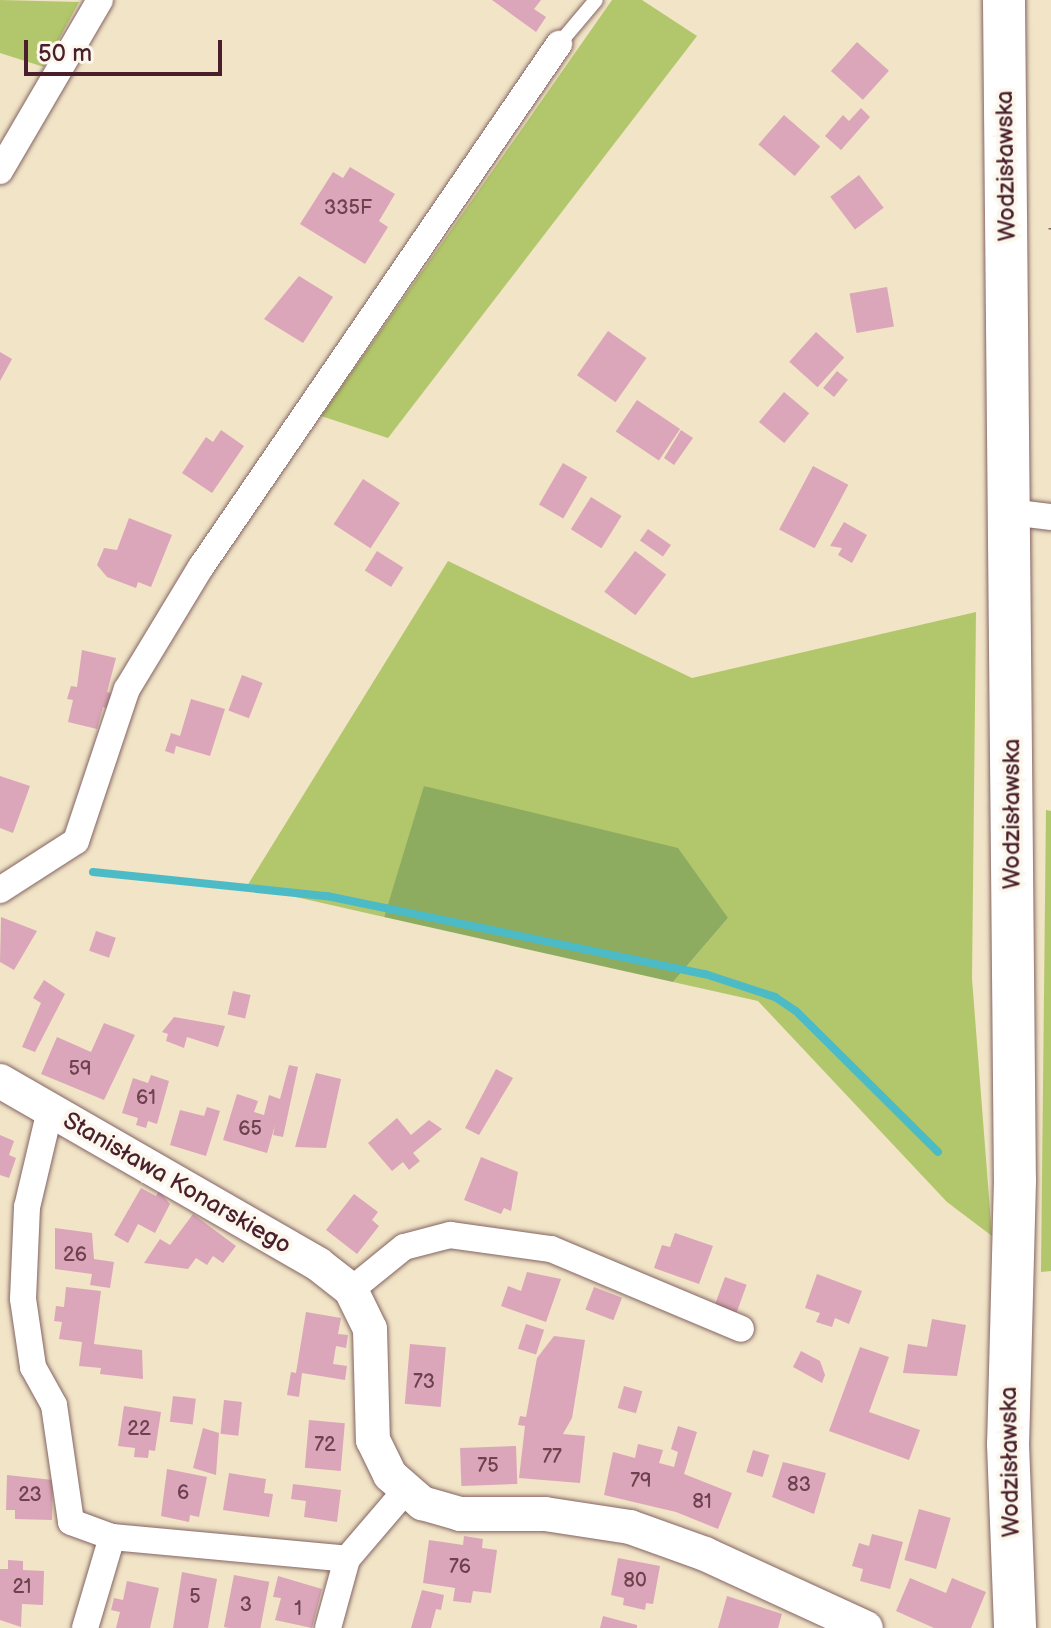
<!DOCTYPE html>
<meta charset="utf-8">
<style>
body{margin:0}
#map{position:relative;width:1051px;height:1628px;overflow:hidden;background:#f1e4c7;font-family:"Balsamiq Sans",sans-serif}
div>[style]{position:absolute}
.green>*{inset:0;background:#b2c76b}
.forest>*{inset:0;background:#8dac5f}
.stream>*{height:8px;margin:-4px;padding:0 4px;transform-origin:4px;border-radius:4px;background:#4dbbc6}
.building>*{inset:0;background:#dba6b9;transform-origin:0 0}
.path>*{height:5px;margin-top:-2.5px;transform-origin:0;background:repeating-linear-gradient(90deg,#846462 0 2px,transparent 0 8px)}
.roads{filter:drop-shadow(0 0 2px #846462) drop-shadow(0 0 2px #846462)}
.service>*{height:14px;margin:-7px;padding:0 7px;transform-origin:7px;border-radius:7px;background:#fff}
.minor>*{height:26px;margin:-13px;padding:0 13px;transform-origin:13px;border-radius:13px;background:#fff}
.tertiary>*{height:34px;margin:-17px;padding:0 17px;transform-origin:17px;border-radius:17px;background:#fff}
.primary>*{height:42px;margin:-21px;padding:0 21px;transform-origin:21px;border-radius:21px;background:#fff}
span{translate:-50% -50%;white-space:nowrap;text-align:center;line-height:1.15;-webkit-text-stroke:8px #fbf7ec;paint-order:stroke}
.number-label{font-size:20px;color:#6e414e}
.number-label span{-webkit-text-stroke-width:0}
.street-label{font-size:24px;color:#4a1f2b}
.scale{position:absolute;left:24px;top:40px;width:198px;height:36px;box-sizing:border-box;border:4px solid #4a1f2b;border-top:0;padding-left:10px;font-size:24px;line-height:28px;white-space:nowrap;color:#4a1f2b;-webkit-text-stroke:6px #fbf7ec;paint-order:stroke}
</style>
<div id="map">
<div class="green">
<div style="clip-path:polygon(0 0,79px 2px,44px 67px,0 53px)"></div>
<div style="clip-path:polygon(612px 0,642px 0,697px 36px,388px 438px,321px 416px)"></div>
<div style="clip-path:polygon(448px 561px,692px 678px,976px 612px,972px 979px,992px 1236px,947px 1202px,758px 1001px,673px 982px,728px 918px,425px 786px,384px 917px,247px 886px)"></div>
<div style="clip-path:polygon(1046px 810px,1051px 811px,1051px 1271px,1041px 1272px)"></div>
</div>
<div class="forest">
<div style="clip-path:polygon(424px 786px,678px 848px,728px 918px,673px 982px,384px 917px)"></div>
</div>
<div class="stream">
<div style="left:93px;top:872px;width:235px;rotate:5.9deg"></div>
<div style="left:327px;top:896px;width:386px;rotate:11.7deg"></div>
<div style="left:705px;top:974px;width:74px;rotate:18.2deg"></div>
<div style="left:775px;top:997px;width:25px;rotate:34deg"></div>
<div style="left:796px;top:1011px;width:200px;rotate:44.8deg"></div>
</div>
<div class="building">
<div style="clip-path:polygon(492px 0,541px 0,534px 9px,546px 17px,536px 32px)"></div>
<div style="left:857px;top:42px;width:43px;height:39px;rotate:42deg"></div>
<div style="clip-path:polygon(861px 108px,870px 117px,841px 150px,825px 136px,843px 115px,849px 121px)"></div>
<div style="left:784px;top:115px;width:48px;height:39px;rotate:41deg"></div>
<div style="clip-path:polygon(350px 167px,395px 194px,379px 221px,388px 227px,365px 264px,300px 224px,333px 172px,343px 178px)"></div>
<div style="left:859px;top:175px;width:41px;height:36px;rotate:53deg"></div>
<div style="clip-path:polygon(299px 276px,333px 297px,303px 343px,264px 319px)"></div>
<div style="left:887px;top:287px;width:40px;height:38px;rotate:80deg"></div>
<div style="left:608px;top:331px;width:47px;height:54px;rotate:35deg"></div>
<div style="left:816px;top:332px;width:38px;height:40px;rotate:42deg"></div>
<div style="clip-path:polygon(0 352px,12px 359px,0 381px)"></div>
<div style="left:837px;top:371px;width:14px;height:22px;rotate:39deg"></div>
<div style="left:784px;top:392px;width:33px;height:39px;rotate:40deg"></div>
<div style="left:637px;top:400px;width:52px;height:38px;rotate:34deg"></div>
<div style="clip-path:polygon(221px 430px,244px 446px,212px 493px,182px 473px,206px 437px,213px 442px)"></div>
<div style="clip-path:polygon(681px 430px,693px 438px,674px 465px,664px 458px)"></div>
<div style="left:563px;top:463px;width:28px;height:48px;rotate:30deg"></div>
<div style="left:813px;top:466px;width:40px;height:72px;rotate:28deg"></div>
<div style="left:363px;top:479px;width:44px;height:54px;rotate:33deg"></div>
<div style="left:591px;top:497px;width:36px;height:38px;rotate:32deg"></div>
<div style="clip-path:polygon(129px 518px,172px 535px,151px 587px,138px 582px,136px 588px,107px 577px,97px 565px,104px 548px,117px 550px)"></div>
<div style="clip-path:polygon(844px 522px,867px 535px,852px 563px,838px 555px,842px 548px,830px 546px)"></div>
<div style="left:648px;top:529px;width:28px;height:14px;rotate:35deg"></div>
<div style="left:377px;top:551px;width:31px;height:23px;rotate:32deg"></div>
<div style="left:635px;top:551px;width:39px;height:51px;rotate:37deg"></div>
<div style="clip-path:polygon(82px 650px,116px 658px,107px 692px,113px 694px,109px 709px,103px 707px,97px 729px,68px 722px,73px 700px,67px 699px,71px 686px,77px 687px)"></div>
<div style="left:242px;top:675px;width:22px;height:38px;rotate:21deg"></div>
<div style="clip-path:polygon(191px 699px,225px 709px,210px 756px,176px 746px,174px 754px,165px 751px,171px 733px,180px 736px)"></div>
<div style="clip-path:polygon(0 776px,30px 786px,13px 833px,0 828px)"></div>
<div style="clip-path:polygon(1px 917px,37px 931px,14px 970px,0 962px)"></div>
<div style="left:96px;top:931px;width:21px;height:21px;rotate:19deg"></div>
<div style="clip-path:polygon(44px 980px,65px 994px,35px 1052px,22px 1047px,41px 1003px,33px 998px)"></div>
<div style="left:233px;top:991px;width:18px;height:24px;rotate:13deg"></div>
<div style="clip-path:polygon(174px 1017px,225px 1026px,218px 1047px,187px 1037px,184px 1048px,166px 1041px,168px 1034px,162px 1032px)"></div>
<div style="clip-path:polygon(104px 1023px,135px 1035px,104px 1100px,41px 1074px,57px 1037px,91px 1052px)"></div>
<div style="clip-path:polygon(289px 1065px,298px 1067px,283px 1137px,273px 1135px,275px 1125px,267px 1153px,223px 1140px,237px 1094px,258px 1101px,254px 1112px,264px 1115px,269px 1095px,280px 1099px)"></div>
<div style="clip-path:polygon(496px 1069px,513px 1078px,479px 1135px,465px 1128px)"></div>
<div style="clip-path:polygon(316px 1073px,341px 1079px,326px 1148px,295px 1147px)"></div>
<div style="clip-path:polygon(151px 1075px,169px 1081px,157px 1124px,148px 1121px,146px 1128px,136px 1125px,138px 1118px,122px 1113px,133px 1078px,148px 1083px)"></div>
<div style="clip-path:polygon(207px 1107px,220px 1111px,206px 1156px,170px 1145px,180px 1110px,204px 1116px)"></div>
<div style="clip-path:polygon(397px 1118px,411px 1135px,429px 1120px,442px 1129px,413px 1153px,420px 1161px,409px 1170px,403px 1162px,392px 1171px,368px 1143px)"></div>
<div style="clip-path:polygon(0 1135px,14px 1141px,9px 1155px,16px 1158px,9px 1178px,0 1175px)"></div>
<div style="clip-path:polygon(481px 1157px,518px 1172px,511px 1211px,504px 1208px,501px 1214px,464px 1200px)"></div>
<div style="clip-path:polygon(141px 1188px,156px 1196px,159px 1191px,170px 1204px,155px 1233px,138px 1224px,128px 1243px,114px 1235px)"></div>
<div style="clip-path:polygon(354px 1194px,378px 1212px,372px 1220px,379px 1226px,357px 1254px,326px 1230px)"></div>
<div style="clip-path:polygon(193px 1214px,236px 1246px,223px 1263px,213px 1256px,207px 1265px,196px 1258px,188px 1269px,144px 1263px,160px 1239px,170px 1245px)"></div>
<div style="clip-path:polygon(55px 1228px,92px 1233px,94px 1259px,114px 1262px,110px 1288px,90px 1285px,92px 1274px,55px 1269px)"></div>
<div style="clip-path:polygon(675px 1233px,713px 1246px,699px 1284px,654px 1268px,662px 1245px,670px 1247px)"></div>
<div style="clip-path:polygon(527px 1272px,561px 1279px,546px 1322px,501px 1306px,508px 1286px,521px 1291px)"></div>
<div style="clip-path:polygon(817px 1274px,862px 1291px,849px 1324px,835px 1318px,832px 1327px,816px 1322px,820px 1313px,805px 1308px)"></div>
<div style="left:725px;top:1277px;width:23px;height:33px;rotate:20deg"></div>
<div style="clip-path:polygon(66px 1287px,101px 1291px,94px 1344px,142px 1350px,143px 1379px,100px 1374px,101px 1368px,79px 1366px,82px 1342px,59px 1339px,62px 1322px,54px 1321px,56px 1306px,64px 1307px)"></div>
<div style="left:594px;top:1287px;width:30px;height:24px;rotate:21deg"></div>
<div style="clip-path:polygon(306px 1312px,341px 1318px,338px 1334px,348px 1335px,346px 1348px,336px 1346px,333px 1364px,347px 1366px,345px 1380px,302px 1373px,299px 1397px,287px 1395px,291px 1372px,296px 1373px)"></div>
<div style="clip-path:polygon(932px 1319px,966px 1325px,957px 1376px,903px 1373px,908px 1344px,927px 1347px)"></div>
<div style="left:526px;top:1324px;width:19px;height:26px;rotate:18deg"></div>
<div style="clip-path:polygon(554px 1336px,585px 1340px,572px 1418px,563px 1434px,585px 1436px,580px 1483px,519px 1478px,525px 1426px,518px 1425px,520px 1416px,526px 1417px,537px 1358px)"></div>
<div style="left:410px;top:1344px;width:36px;height:60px;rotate:5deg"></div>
<div style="clip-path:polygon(860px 1347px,889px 1357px,869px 1412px,920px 1430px,909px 1460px,829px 1431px)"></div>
<div style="clip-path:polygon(801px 1351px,820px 1361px,825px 1375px,822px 1383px,793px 1367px)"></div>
<div style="left:624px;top:1386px;width:19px;height:23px;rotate:16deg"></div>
<div style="left:173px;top:1396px;width:23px;height:26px;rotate:7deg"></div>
<div style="left:224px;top:1400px;width:18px;height:34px;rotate:6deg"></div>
<div style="clip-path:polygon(124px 1406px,161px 1412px,155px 1451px,149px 1450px,148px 1458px,134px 1457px,135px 1448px,118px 1446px)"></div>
<div style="left:309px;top:1420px;width:36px;height:48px;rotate:5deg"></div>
<div style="clip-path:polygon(678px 1426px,697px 1432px,684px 1474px,732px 1493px,718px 1529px,676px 1512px,604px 1495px,613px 1452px,635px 1458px,638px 1444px,663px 1450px,659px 1463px,674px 1467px,678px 1452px,671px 1449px)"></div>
<div style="clip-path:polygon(203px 1428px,219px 1433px,216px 1475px,193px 1468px)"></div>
<div style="left:516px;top:1446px;width:38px;height:56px;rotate:88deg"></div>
<div style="left:753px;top:1450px;width:17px;height:23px;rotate:17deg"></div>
<div style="clip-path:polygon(783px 1462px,826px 1473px,814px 1514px,772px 1497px)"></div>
<div style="clip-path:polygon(167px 1469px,207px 1477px,199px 1517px,190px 1515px,189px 1522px,161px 1516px)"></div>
<div style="clip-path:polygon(229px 1473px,266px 1479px,264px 1493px,273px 1494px,269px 1517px,223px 1510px)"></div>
<div style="clip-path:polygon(7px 1475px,53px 1480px,52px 1520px,15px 1519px,15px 1510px,6px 1510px)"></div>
<div style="clip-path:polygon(293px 1484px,341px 1490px,337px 1522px,304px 1517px,306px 1501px,291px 1499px)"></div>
<div style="left:919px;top:1509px;width:33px;height:53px;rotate:16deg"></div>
<div style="clip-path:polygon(872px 1534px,903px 1542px,890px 1589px,860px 1581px,863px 1569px,852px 1566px,859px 1543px,869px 1546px)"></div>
<div style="clip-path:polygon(464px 1536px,483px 1539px,482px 1548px,497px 1550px,491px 1593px,473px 1591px,471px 1603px,453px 1601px,455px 1588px,423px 1583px,429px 1540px,463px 1545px)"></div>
<div style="clip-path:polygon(618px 1558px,660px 1566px,653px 1604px,646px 1603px,645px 1610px,623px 1605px,624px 1598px,611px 1595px)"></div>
<div style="clip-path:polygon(8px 1560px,23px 1561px,23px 1570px,44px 1571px,43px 1605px,22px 1604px,21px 1627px,0 1620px,0 1569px,8px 1569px)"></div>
<div style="clip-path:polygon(182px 1572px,217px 1579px,208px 1628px,173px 1628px)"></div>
<div style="left:234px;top:1575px;width:36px;height:53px;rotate:11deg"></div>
<div style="clip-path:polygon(278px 1576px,322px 1589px,312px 1628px,275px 1620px,281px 1598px,273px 1597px)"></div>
<div style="clip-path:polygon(910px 1578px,946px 1593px,952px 1578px,986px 1592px,971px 1628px,934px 1628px,896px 1611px)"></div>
<div style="clip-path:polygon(127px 1581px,159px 1588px,150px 1628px,116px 1628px,120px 1612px,111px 1610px,114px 1598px,123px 1600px)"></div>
<div style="clip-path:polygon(422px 1590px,444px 1595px,441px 1610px,436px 1609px,431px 1628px,411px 1628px)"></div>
<div style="clip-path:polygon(727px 1596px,782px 1614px,778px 1628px,718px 1628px)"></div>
<div style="clip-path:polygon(603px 1616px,637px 1625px,637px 1628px,600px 1628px)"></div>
</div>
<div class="path">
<div style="left:1051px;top:229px;width:5px;rotate:-90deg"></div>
</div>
<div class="roads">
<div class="service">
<div style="left:559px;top:44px;width:57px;rotate:-49.9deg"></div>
</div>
<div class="minor">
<div style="left:0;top:171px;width:198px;rotate:-59.7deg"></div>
<div style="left:1010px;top:512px;width:41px;rotate:7deg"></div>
<div style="left:0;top:890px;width:90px;rotate:-32.8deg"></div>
<div style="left:76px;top:841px;width:160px;rotate:-71.5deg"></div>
<div style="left:127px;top:689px;width:143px;rotate:-58.8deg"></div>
<div style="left:201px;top:567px;width:634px;rotate:-55.61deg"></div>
<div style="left:50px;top:1110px;width:100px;rotate:103.3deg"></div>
<div style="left:27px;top:1207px;width:92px;rotate:92.5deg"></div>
<div style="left:23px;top:1299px;width:69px;rotate:81.6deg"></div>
<div style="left:33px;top:1367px;width:43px;rotate:61.1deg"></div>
<div style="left:54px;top:1405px;width:118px;rotate:81.7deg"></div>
<div style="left:71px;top:1522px;width:44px;rotate:20.1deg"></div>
<div style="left:112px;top:1537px;width:236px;rotate:5.3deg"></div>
<div style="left:347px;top:1559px;width:89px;rotate:-49.5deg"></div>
<div style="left:351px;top:1290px;width:68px;rotate:-39.1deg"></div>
<div style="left:404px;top:1247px;width:48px;rotate:-14.6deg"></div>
<div style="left:450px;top:1235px;width:102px;rotate:7.9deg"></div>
<div style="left:551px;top:1249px;width:206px;rotate:22.8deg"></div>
<div style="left:85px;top:1628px;width:95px;rotate:-73.5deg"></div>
<div style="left:328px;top:1628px;width:72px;rotate:-74.6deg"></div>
</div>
<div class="tertiary">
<div style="left:0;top:1081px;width:367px;rotate:29.9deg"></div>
<div style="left:318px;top:1264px;width:42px;rotate:38.2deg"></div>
<div style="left:351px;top:1290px;width:43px;rotate:64deg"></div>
<div style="left:370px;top:1329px;width:111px;rotate:88.5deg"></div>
<div style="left:373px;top:1440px;width:39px;rotate:64deg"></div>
<div style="left:390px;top:1475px;width:43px;rotate:41.2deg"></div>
<div style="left:422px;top:1503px;width:40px;rotate:16deg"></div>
<div style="left:460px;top:1514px;width:85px"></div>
<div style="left:545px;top:1514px;width:86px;rotate:8.7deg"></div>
<div style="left:630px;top:1527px;width:80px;rotate:19.8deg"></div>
<div style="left:705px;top:1554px;width:177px;rotate:24.7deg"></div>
</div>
<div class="primary">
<div style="left:1004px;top:0;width:1180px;rotate:89.47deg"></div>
<div style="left:1015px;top:1180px;width:264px;rotate:91.5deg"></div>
<div style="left:1008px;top:1444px;width:184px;rotate:87.8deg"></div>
</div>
</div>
<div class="number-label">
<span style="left:348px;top:208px">335F</span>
<span style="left:80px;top:1069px">59</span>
<span style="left:146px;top:1098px">61</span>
<span style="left:250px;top:1129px">65</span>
<span style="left:75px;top:1255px">26</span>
<span style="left:424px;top:1382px">73</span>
<span style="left:139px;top:1429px">22</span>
<span style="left:325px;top:1445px">72</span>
<span style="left:552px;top:1457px">77</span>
<span style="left:488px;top:1466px">75</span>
<span style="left:641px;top:1481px">79</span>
<span style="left:799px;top:1485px">83</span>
<span style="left:183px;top:1493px">6</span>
<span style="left:30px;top:1495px">23</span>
<span style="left:702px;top:1502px">81</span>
<span style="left:460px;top:1567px">76</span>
<span style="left:635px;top:1581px">80</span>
<span style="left:22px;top:1587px">21</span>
<span style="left:195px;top:1597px">5</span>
<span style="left:246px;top:1605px">3</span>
<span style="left:298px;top:1609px">1</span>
</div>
<div class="street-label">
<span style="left:1006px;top:166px;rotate:-91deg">Wodzisławska</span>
<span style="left:1012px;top:814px;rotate:-90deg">Wodzisławska</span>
<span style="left:177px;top:1183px;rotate:30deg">Stanisława Konarskiego</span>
<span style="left:1010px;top:1462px;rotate:-91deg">Wodzisławska</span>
</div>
<div class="scale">50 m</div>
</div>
